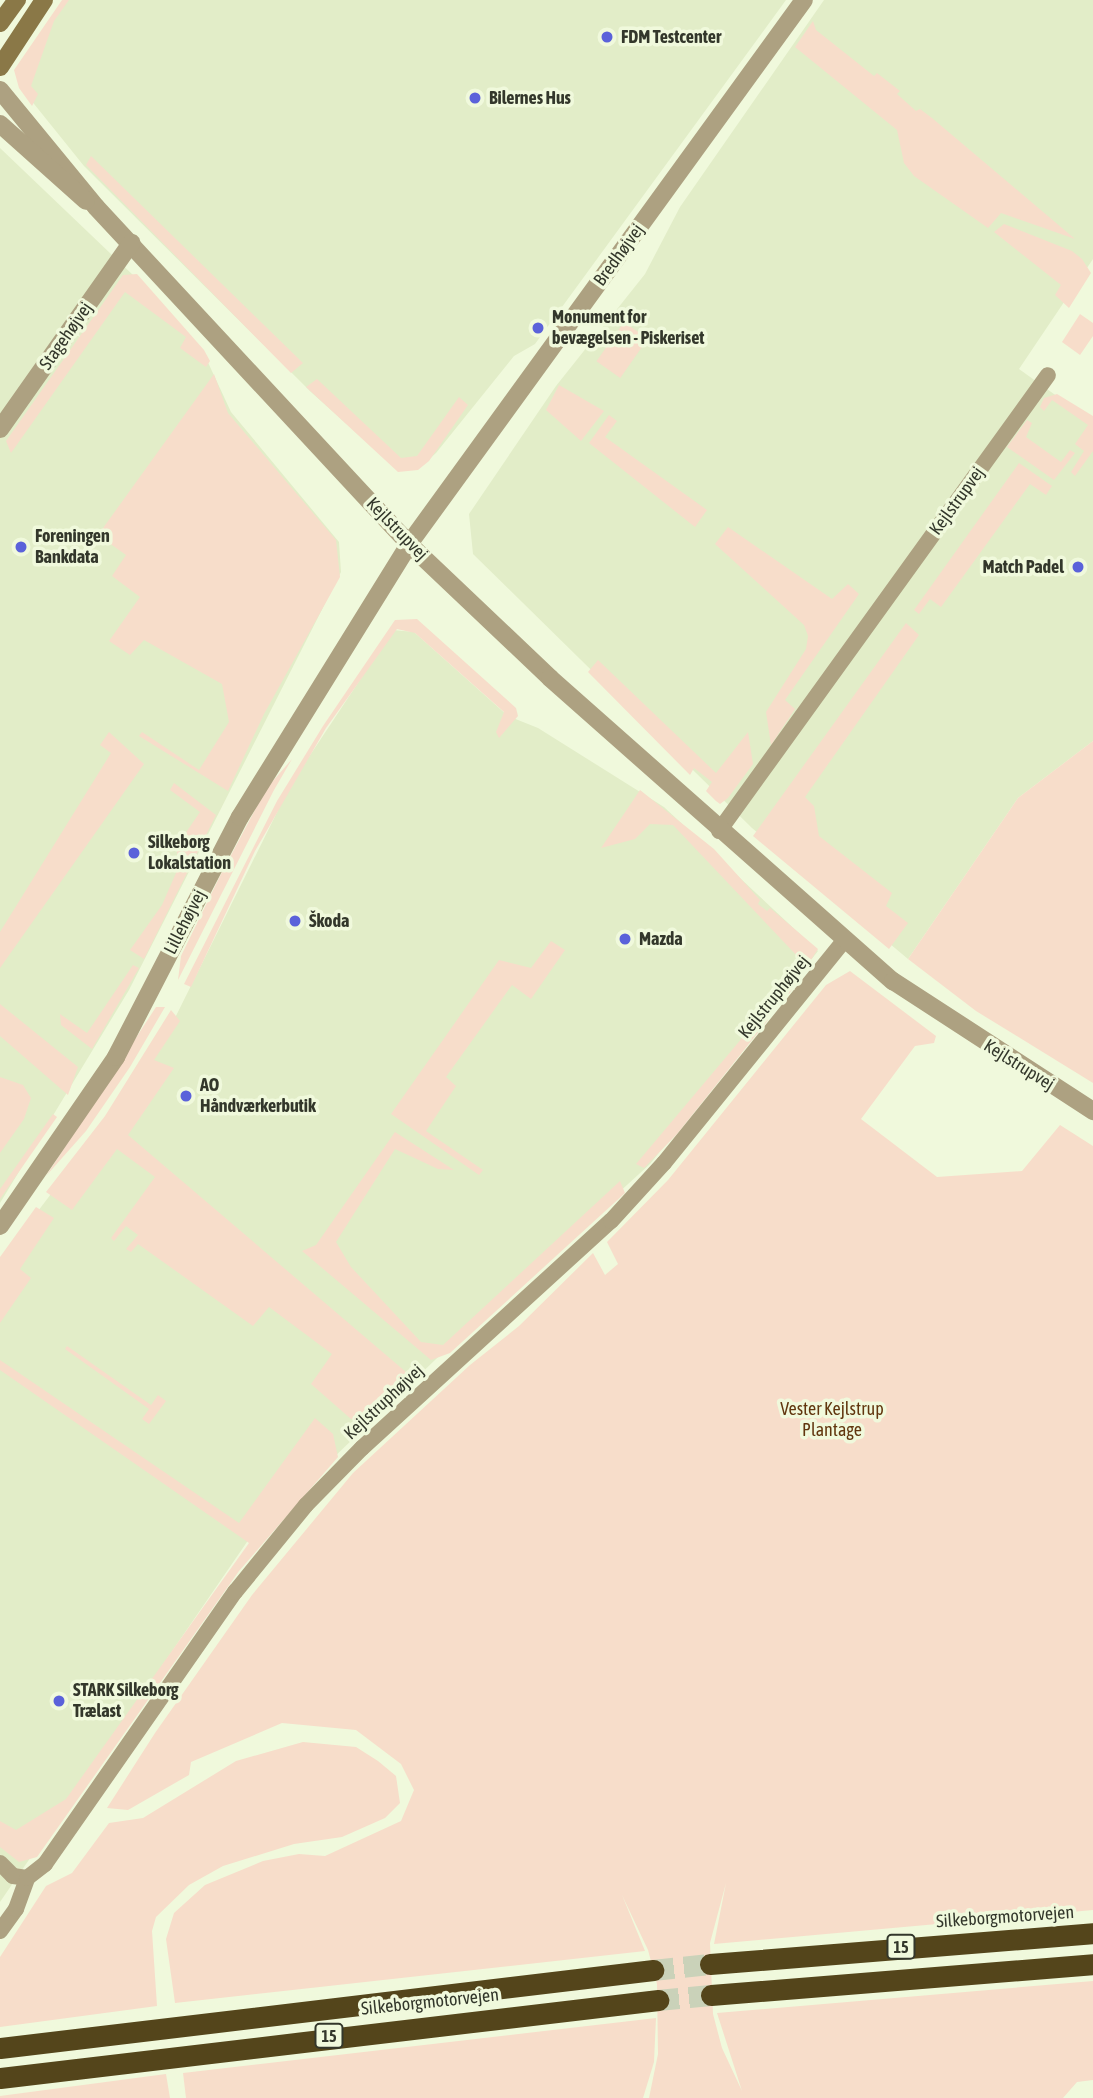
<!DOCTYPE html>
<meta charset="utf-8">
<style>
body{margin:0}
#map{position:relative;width:1093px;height:2098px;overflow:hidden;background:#f0f9dc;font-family:"Asap Condensed",sans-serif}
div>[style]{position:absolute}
.built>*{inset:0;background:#e2edc8}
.green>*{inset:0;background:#f7ddca;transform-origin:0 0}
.motorway-tunnel>*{height:21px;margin-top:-10.5px;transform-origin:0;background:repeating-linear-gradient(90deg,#cad2b9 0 21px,transparent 0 31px)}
.minor>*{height:16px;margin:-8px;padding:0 8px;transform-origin:8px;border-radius:8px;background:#ada181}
.tertiary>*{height:18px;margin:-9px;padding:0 9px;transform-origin:9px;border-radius:9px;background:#ada181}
.secondary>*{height:18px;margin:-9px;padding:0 9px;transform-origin:9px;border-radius:9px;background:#8a7847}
.motorway>*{height:21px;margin:-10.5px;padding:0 10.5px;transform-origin:10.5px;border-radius:10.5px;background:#54451b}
.dots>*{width:19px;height:19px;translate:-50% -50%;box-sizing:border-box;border:4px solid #f0f9dc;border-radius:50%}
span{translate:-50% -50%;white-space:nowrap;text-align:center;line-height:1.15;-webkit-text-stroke:7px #f0f9dc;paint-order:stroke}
.shield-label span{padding:2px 5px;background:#f0f9dc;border:2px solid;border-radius:5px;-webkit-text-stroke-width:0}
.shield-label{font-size:16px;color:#33372b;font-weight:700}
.poi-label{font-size:18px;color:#33372b;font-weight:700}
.left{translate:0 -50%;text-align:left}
.right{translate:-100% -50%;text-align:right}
.street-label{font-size:18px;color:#33372b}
.park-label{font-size:18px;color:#61360e}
</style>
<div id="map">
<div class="built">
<div style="clip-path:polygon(63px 0,786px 0,535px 344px,514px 356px,436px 453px,418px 469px,398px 470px,311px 392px,84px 166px,18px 84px)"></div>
<div style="clip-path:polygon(824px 0,1093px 0,1093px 259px,1019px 369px,1093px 422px,1093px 741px,1018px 798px,908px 959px,752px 828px,473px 554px,469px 514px,556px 386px,645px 274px,680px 207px)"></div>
<div style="clip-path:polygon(0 148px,134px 276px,205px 356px,231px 412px,339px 542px,341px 572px,129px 990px,0 1203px)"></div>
<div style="clip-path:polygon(393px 630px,414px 632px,508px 716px,538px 728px,664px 807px,818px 951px,650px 1164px,435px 1360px,249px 1539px,0 1902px,0 1261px,108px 1119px,173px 1022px,291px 784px)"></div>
</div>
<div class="green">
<div style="clip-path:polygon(62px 0,69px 0,54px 21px,31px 86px,38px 94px,32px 106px,19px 88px,14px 70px)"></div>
<div style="clip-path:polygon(813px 21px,816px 30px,874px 76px,877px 73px,900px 91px,897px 94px,916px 111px,920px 109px,932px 118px,1075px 239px,1001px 213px,988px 228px,914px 176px,904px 163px,897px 130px,795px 47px)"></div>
<div style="clip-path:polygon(91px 156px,221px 283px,303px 363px,291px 373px,86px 165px)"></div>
<div style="clip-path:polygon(1004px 224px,1072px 251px,1082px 259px,1091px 273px,1069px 308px,1055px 295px,1061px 285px,994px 232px)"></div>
<div style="clip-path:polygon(137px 274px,204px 350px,210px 361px,206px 367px,180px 348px,186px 337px,125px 292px,11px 453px,6px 441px,123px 275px)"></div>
<div style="clip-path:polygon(1080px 314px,1093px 323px,1093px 336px,1080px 355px,1062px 342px)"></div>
<div style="left:624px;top:322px;width:29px;height:48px;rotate:35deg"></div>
<div style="clip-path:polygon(214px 374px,228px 413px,336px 540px,340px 577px,264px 714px,228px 791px,139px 736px,142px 732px,199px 770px,229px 722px,222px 684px,144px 640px,130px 655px,109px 641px,140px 597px,112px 576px,126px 555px,98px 535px)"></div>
<div style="clip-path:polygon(317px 379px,401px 458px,417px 456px,459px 397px,468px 405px,429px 461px,418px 470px,398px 472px,306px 387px)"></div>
<div style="clip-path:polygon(559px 385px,604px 411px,581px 441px,546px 410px)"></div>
<div style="clip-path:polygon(1057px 394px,1093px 416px,1093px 451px,1075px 476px,1071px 472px,1084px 451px,1075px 444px,1088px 425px,1052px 400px,1044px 411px,1040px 407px,1044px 398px)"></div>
<div style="clip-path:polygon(609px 415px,617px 421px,605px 437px,707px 510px,695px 527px,589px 443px)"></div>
<div style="clip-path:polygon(1027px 420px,1032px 423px,1026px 437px,1061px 462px,1070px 450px,1075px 453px,1054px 480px,1007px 447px)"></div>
<div style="clip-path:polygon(1019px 463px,1052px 486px,1046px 495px,1030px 484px,941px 607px,930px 599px,919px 614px,914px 610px)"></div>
<div style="clip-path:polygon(728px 527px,832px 599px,848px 584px,859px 594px,785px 700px,795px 709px,771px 745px,766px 712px,806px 649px,808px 636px,804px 625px,715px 544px)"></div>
<div style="clip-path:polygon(417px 619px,516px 708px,518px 716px,499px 738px,496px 732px,504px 712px,415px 633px,397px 629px,326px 728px,255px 851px,191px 987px,184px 984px,277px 801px,323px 726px,395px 620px)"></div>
<div style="clip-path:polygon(906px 623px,919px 635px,805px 797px,814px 806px,819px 836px,892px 893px,886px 906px,908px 923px,889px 949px,753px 836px)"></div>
<div style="clip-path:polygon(598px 660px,716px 773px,748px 732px,753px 764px,728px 798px,720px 804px,716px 801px,706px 791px,712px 782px,694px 768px,690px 775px,588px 672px)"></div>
<div style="clip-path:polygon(109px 732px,144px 764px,0 968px,0 932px,111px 753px,100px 745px)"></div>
<div style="clip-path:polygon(1093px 741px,1093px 1083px,976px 1011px,908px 959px,1018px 798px)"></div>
<div style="clip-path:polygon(292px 759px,274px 790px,178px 980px,181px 956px,220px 876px,266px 789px)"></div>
<div style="clip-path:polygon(174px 783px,216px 815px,144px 959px,130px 950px,162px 905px,179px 866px,176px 847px,200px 812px,170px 790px)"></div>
<div style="clip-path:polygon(640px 790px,714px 849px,760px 900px,758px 904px,767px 911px,770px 908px,818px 949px,789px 994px,776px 992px,800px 959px,673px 825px,650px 824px,635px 839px,601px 848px)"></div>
<div style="clip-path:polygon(551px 941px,565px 950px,531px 999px,512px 985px,446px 1077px,456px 1086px,426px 1131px,483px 1170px,479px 1175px,391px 1114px,499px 960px,531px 968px)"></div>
<div style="clip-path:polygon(133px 965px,139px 968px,92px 1049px,61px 1025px,60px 1014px,87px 1033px)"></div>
<div style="clip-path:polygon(850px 971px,936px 1036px,934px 1043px,915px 1046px,861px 1119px,937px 1177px,1022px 1171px,1060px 1125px,1093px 1146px,1093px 1910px,714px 1944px,726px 1883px,710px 1943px,713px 2014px,722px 2048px,742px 2091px,717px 2013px,1093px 1981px,1093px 2080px,1077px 2082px,1063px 2098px,649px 2098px,658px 2054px,657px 1984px,648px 1950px,622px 1895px,645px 1951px,175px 2003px,166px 1939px,174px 1913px,205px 1885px,263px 1861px,299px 1854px,325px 1856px,401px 1821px,414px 1790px,401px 1764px,356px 1730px,282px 1723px,191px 1762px,189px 1775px,128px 1810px,107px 1808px,155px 1733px,252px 1595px,353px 1473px,470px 1365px,519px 1326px,593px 1253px,605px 1275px,618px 1264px,607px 1242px,668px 1180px,826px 985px)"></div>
<div style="clip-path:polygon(0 1004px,78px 1067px,68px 1095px,0 1036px)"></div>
<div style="clip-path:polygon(156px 1007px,165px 1007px,130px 1067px,86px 1131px,46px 1176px)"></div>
<div style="clip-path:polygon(171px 1010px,180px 1021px,154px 1060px,174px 1068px,128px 1135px,406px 1372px,409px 1389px,374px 1422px,351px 1419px,311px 1384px,332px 1354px,269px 1307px,253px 1326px,138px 1244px,131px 1252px,126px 1249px,138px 1235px,126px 1226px,114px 1241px,111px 1238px,155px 1177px,117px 1149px,72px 1210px,46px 1192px,105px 1116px)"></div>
<div style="clip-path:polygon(764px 1012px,768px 1020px,677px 1134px,644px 1168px,636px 1164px)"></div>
<div style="clip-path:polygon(0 1077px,23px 1085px,31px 1098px,24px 1119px,0 1153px)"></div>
<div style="clip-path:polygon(53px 1114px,57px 1117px,0 1199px,0 1189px)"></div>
<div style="clip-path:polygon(395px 1132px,454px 1170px,438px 1169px,395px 1149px,336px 1242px,351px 1267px,421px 1342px,443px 1345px,620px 1181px,625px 1193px,450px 1353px,431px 1360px,302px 1251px,316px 1245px)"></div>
<div style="clip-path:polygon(36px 1207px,54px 1218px,20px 1269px,31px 1278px,0 1323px,0 1257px)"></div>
<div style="clip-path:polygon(67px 1346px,151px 1405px,158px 1395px,166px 1401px,149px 1424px,142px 1419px,149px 1409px,65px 1349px)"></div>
<div style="clip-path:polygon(0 1360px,239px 1523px,315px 1418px,333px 1434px,338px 1457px,239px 1571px,37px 1857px,19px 1862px,0 1847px,0 1821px,16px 1830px,66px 1799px,249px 1543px,0 1370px)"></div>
<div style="clip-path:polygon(303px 1742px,356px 1747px,378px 1761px,396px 1776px,400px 1803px,385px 1818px,342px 1837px,294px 1844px,223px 1866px,189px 1885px,156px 1917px,152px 1931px,157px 2006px,0 2027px,0 1957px,46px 1886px,72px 1873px,109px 1823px,143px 1818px,236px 1761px)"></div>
<div style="clip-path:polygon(656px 2018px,654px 2062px,643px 2098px,186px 2098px,183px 2073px)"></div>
<div style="clip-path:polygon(166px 2074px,170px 2098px,0 2098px,0 2096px)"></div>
</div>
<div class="motorway-tunnel">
<div style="left:653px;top:1970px;width:57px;rotate:-6deg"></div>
<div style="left:658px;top:2000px;width:53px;rotate:-5.4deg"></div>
</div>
<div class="minor">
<div style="left:719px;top:831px;width:562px;rotate:-54.19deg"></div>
<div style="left:0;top:1863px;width:18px;rotate:45deg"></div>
<div style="left:13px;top:1876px;width:14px;rotate:8deg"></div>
<div style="left:0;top:1931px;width:27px;rotate:-54deg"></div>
<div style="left:16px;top:1909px;width:33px;rotate:-70deg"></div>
<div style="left:27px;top:1878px;width:23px;rotate:-38deg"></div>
<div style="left:45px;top:1864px;width:332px;rotate:-55.1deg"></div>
<div style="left:235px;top:1592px;width:112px;rotate:-50.8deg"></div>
<div style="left:306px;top:1505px;width:80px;rotate:-45.5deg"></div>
<div style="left:362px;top:1448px;width:337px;rotate:-42.4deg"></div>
<div style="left:611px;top:1221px;width:79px;rotate:-47.6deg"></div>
<div style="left:664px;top:1163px;width:286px;rotate:-51deg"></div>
</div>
<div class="tertiary">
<div style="left:0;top:90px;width:151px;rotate:50.6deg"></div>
<div style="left:96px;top:207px;width:460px;rotate:47.1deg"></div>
<div style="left:409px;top:544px;width:195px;rotate:43.5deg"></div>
<div style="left:550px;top:678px;width:458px;rotate:41.5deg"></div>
<div style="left:893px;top:981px;width:239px;rotate:33deg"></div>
<div style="left:0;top:124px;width:115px;rotate:41.8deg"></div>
<div style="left:0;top:429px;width:228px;rotate:-54.8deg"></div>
<div style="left:0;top:1226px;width:205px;rotate:-55.5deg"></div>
<div style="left:116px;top:1057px;width:270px;rotate:-62.7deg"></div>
<div style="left:240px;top:817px;width:321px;rotate:-58.2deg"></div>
<div style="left:409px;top:544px;width:672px;rotate:-54.02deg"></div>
</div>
<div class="secondary">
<div style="left:0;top:23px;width:29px;rotate:-54deg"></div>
<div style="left:0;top:67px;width:80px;rotate:-56.7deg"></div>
</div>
<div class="motorway">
<div style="left:710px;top:1964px;width:384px;rotate:-4.6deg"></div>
<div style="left:711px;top:1995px;width:383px;rotate:-4.6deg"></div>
<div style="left:0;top:2048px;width:658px;rotate:-6.81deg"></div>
<div style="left:0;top:2078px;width:663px;rotate:-6.76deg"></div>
</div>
<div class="dots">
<div style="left:607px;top:37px;background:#5b62da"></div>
<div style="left:475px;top:98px;background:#5b62da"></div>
<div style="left:538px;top:328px;background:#5b62da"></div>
<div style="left:21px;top:547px;background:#5b62da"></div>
<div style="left:1078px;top:567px;background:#5b62da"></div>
<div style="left:134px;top:853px;background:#5b62da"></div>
<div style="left:295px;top:921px;background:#5b62da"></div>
<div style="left:625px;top:939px;background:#5b62da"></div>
<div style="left:186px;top:1096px;background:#5b62da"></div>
<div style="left:59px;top:1701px;background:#5b62da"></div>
</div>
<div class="shield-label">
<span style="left:901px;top:1947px">15</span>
<span style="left:329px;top:2036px">15</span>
</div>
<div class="poi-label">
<span class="left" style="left:621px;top:37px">FDM Testcenter</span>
<span class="left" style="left:489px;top:98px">Bilernes Hus</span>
<span class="left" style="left:552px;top:328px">Monument for<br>bevægelsen - Piskeriset</span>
<span class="left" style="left:35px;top:547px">Foreningen<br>Bankdata</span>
<span class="right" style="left:1064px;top:567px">Match Padel</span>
<span class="left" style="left:148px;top:853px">Silkeborg<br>Lokalstation</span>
<span class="left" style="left:309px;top:921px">Škoda</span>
<span class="left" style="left:639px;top:939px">Mazda</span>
<span class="left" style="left:200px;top:1096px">AO<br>Håndværkerbutik</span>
<span class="left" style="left:73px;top:1701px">STARK Silkeborg<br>Trælast</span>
</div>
<div class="street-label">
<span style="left:619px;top:255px;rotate:-54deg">Bredhøjvej</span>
<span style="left:66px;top:336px;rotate:-55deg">Stagehøjvej</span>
<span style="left:957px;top:501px;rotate:-54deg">Kejlstrupvej</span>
<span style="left:397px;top:529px;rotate:46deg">Kejlstrupvej</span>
<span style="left:185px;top:922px;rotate:-63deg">Lillehøjvej</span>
<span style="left:774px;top:997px;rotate:-51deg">Kejlstruphøjvej</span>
<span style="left:1019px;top:1065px;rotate:32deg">Kejlstrupvej</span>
<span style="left:384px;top:1402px;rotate:-43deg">Kejlstruphøjvej</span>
<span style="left:1005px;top:1917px;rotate:-4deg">Silkeborgmotorvejen</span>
<span style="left:430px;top:2002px;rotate:-6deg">Silkeborgmotorvejen</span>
</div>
<div class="park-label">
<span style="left:832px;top:1420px">Vester Kejlstrup<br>Plantage</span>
</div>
</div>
